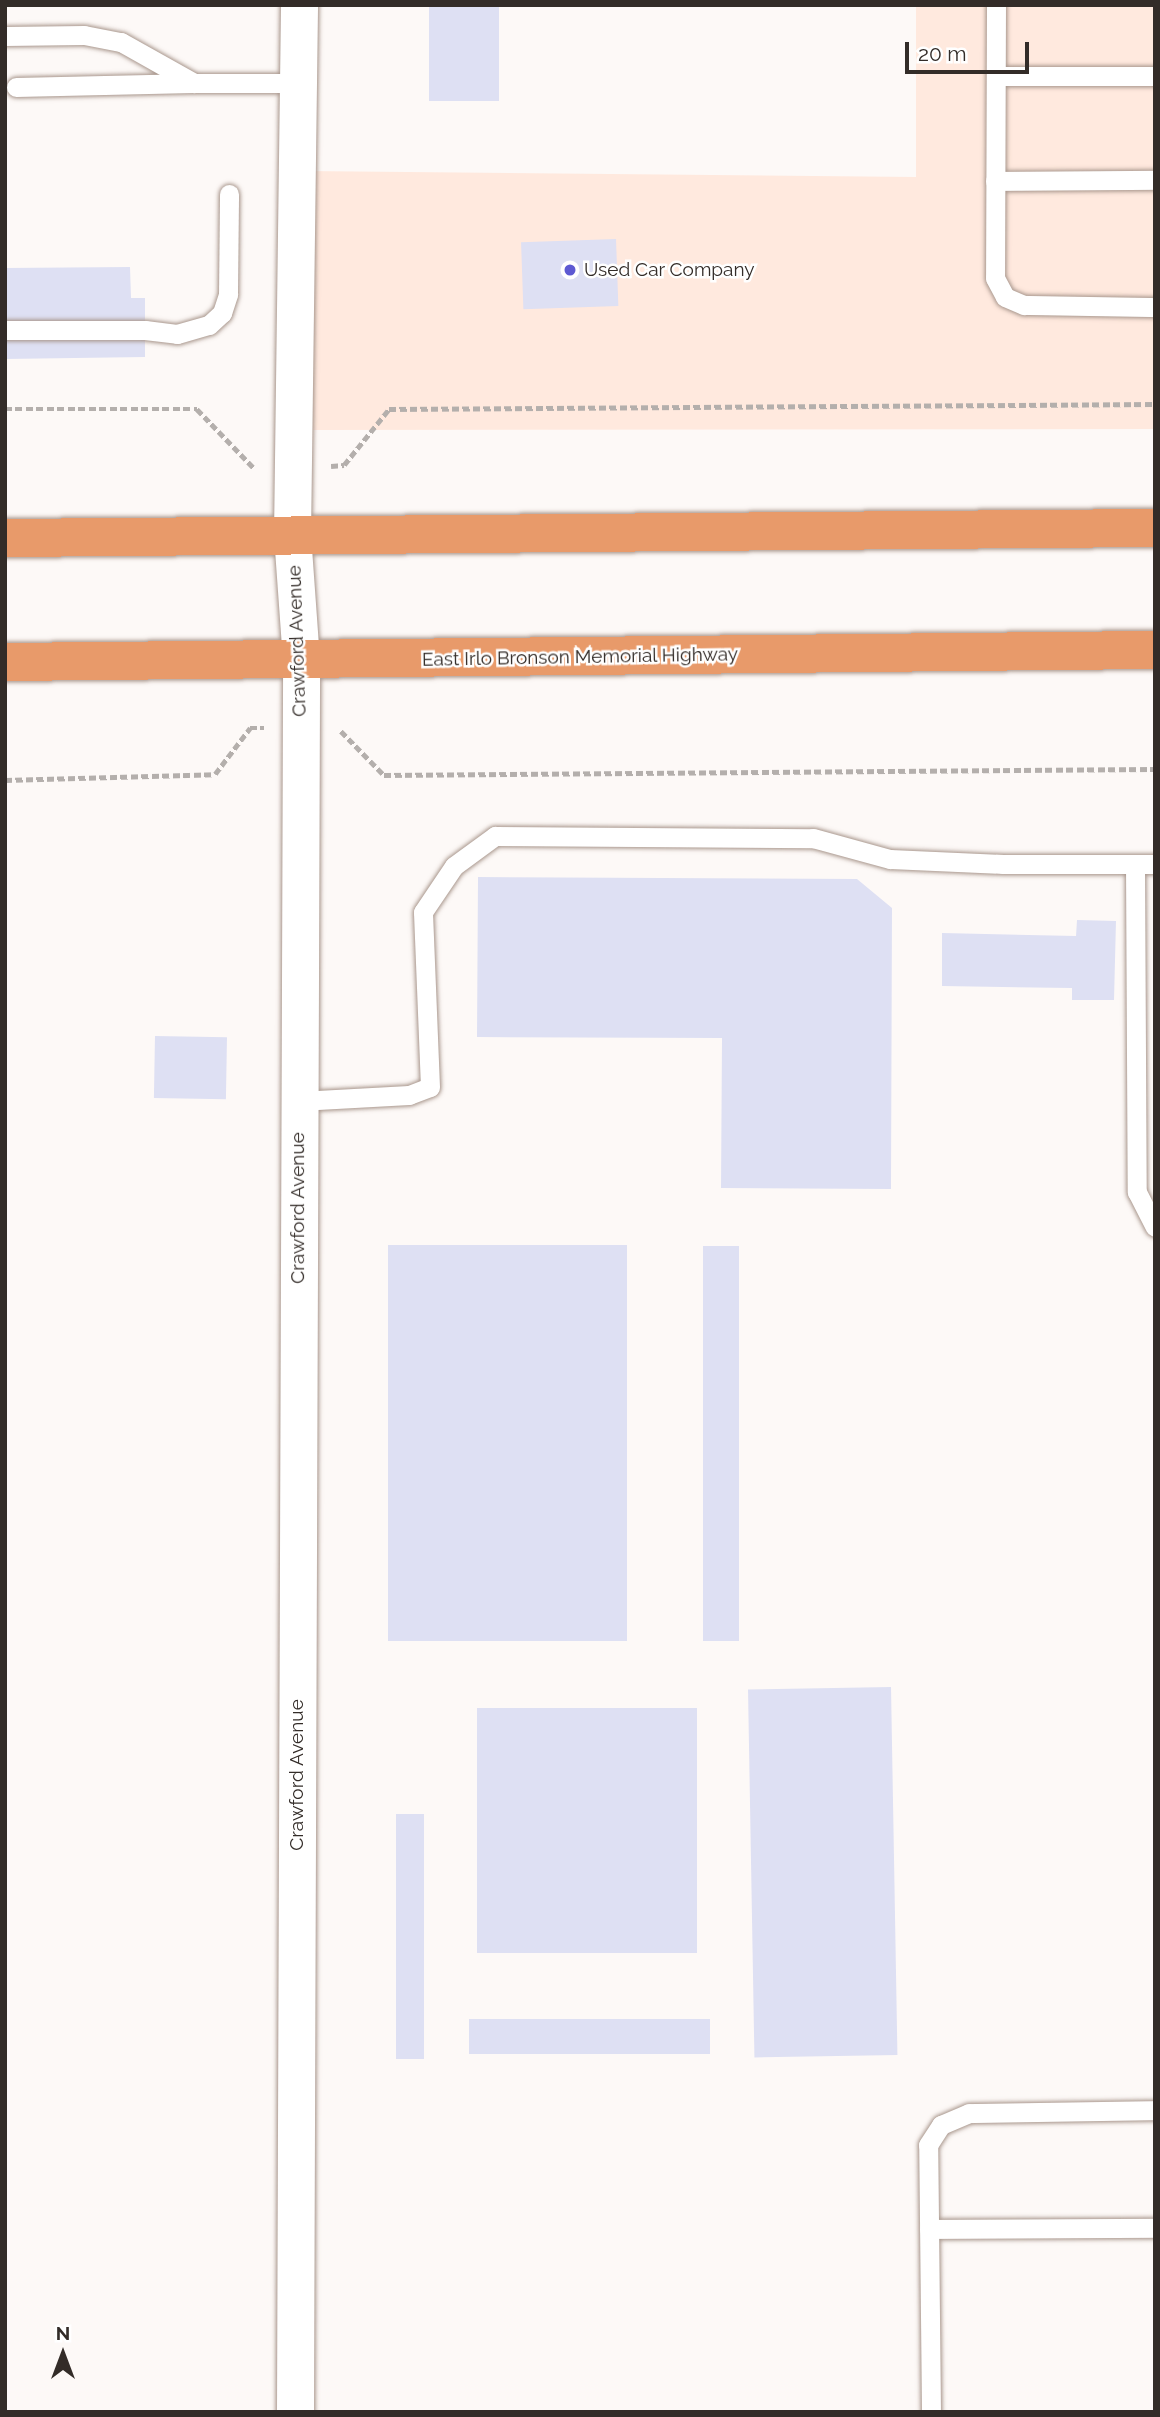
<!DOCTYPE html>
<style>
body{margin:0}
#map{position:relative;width:1160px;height:2417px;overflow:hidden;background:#fdf9f7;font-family:Raleway,sans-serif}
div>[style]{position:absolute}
.built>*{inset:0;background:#ffe9de}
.building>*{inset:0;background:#dee0f3;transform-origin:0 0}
.path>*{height:4.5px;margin-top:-2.25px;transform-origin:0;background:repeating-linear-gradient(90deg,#b4afac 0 7px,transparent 0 10.5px)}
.roads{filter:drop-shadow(0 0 2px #a9978d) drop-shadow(0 0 2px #a9978d)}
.service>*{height:19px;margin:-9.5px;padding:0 9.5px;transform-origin:9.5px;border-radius:9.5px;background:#fff}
.minor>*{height:37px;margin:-18.5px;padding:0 18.5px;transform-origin:18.5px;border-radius:18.5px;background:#fff}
.trunk>*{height:38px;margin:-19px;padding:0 19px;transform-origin:19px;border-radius:19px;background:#e89a6a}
.dots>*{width:19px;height:19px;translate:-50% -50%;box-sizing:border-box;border:4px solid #fff;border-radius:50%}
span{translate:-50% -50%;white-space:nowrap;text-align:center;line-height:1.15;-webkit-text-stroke:5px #fff;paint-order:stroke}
.poi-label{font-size:19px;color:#332c28}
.left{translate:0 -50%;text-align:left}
.street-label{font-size:19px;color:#332c28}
.frame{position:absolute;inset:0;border:7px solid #332c28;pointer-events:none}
.north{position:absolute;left:28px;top:2319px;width:70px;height:70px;-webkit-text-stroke:5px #fff;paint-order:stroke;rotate:0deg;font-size:19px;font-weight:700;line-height:28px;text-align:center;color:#332c28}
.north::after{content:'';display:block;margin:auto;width:24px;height:32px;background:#332c28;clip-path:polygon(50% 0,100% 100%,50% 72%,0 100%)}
.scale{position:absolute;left:905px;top:42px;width:124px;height:32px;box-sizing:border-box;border:4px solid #332c28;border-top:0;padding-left:9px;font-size:21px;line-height:24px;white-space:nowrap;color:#332c28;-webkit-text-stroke:5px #fff;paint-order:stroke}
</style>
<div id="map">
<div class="built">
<div style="clip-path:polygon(916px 5px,1155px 5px,1155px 429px,301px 430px,304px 171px,916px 177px)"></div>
</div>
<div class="building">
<div style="left:429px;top:5px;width:70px;height:96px"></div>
<div style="left:616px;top:239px;width:67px;height:95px;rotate:88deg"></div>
<div style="clip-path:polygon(130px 267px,131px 298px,145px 298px,145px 357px,5px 359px,5px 268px)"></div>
<div style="clip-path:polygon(478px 877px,857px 879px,892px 908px,891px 1189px,721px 1188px,722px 1038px,477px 1037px)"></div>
<div style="clip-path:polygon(1077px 920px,1116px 921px,1114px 1000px,1072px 1000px,1072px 988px,942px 986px,942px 933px,1076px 936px)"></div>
<div style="left:155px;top:1036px;width:72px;height:62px;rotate:1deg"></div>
<div style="left:627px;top:1245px;width:396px;height:239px;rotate:90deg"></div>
<div style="left:703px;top:1246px;width:36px;height:395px"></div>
<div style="left:891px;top:1687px;width:368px;height:143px;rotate:89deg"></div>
<div style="left:697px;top:1708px;width:245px;height:220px;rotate:90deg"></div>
<div style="left:396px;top:1814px;width:28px;height:245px"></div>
<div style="left:469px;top:2019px;width:241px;height:35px"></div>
</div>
<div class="path">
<div style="left:5px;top:409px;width:192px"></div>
<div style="left:197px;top:409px;width:81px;rotate:46deg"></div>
<div style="left:331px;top:466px;width:13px;rotate:-4deg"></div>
<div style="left:344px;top:465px;width:72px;rotate:-51.2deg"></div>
<div style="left:389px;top:409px;width:766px;rotate:-0.37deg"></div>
<div style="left:341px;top:731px;width:62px;rotate:45.7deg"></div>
<div style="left:384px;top:775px;width:771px;rotate:-0.45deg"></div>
<div style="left:5px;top:780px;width:210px;rotate:-1.6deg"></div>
<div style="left:215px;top:774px;width:58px;rotate:-52.7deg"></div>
<div style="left:250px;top:728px;width:14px"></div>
</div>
<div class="roads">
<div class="service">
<div style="left:996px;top:5px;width:273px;rotate:90.2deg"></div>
<div style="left:995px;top:278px;width:21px;rotate:62deg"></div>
<div style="left:1005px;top:297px;width:21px;rotate:23deg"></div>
<div style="left:1024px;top:305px;width:131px;rotate:0.9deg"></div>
<div style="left:5px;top:36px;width:79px;rotate:-0.7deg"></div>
<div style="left:84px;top:35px;width:38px;rotate:11deg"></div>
<div style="left:121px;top:42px;width:84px;rotate:29.3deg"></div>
<div style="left:194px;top:83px;width:104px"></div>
<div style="left:996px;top:76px;width:159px"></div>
<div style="left:16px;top:87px;width:177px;rotate:-1.3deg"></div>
<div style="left:995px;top:181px;width:160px;rotate:-0.4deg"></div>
<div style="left:5px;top:330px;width:140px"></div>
<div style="left:145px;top:330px;width:32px;rotate:7deg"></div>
<div style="left:177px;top:334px;width:33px;rotate:-16deg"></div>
<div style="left:209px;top:325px;width:18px;rotate:-43deg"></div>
<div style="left:222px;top:313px;width:20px;rotate:-72deg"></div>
<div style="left:228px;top:294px;width:100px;rotate:-89.4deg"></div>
<div style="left:1135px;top:864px;width:328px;rotate:89.7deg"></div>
<div style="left:1137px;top:1192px;width:39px;rotate:63deg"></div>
<div style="left:299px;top:1101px;width:110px;rotate:-3.1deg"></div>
<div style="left:409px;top:1095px;width:22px;rotate:-21deg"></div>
<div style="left:430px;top:1087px;width:175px;rotate:-92.3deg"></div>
<div style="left:423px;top:912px;width:55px;rotate:-56deg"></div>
<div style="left:454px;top:866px;width:51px;rotate:-36.2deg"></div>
<div style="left:495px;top:836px;width:318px;rotate:0.4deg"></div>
<div style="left:813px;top:838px;width:80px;rotate:15.3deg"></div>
<div style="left:890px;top:859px;width:113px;rotate:2.5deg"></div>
<div style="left:1003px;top:864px;width:152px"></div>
<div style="left:929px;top:2229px;width:226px;rotate:-0.3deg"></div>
<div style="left:931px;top:2412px;width:267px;rotate:-90.6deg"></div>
<div style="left:928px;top:2145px;width:24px;rotate:-57deg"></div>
<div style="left:941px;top:2125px;width:30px;rotate:-23deg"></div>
<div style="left:969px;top:2113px;width:186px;rotate:-0.9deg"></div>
</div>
<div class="minor">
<div style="left:295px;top:2412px;width:1752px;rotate:-89.8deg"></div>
<div style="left:301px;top:660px;width:125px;rotate:-94.1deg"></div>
<div style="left:292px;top:535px;width:530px;rotate:-89.24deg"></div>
</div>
<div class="trunk">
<div style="left:5px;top:538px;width:1150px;rotate:-0.5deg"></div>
<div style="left:5px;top:662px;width:1150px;rotate:-0.6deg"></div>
</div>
</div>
<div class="dots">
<div style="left:570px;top:270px;background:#5d59d2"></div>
</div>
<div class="poi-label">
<span class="left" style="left:584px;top:270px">Used Car Company</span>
</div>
<div class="street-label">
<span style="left:297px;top:641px;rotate:-92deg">Crawford Avenue</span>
<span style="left:580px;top:657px;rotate:-1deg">East Irlo Bronson Memorial Highway</span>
<span style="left:298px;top:1208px;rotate:-90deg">Crawford Avenue</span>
<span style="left:297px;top:1775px;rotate:-90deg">Crawford Avenue</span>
</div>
<div class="frame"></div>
<div class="north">N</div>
<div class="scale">20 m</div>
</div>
